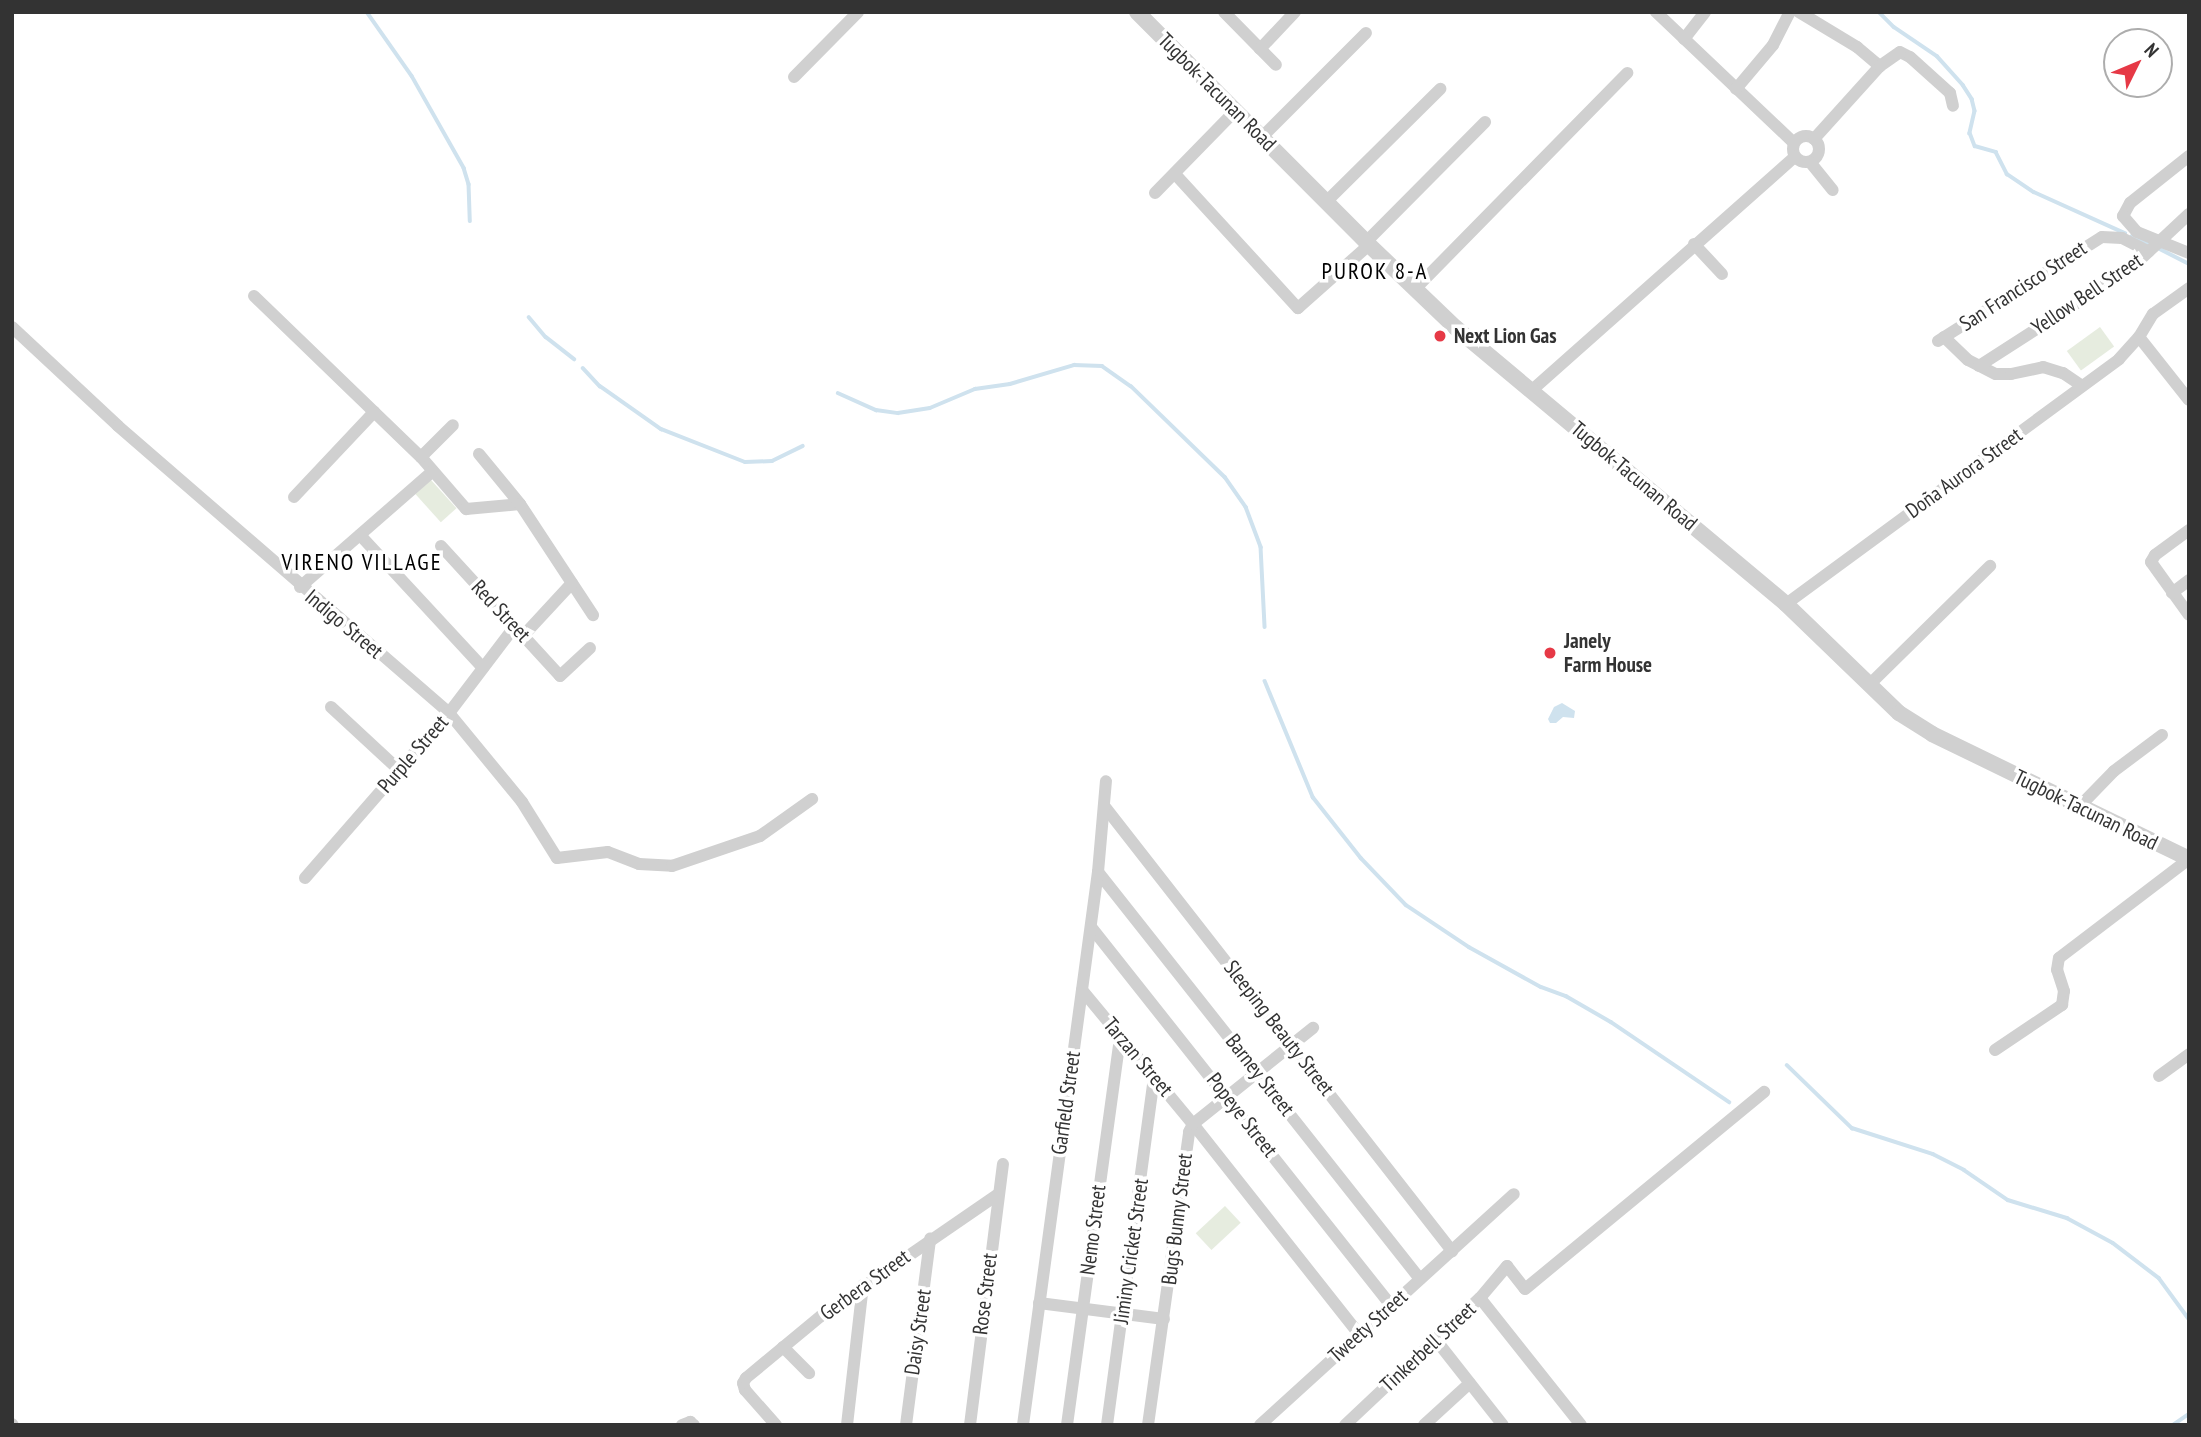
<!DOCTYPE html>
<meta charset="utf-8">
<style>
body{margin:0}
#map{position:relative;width:2201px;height:1437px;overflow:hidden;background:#fff;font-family:"PT Sans Narrow",sans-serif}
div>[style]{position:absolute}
.green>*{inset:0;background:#e6ecdf;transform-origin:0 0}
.water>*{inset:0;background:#cfe2ee}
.stream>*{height:3.5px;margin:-1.75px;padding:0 1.75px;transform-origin:1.75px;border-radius:1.75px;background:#cfe2ee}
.minor>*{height:12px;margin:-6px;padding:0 6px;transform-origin:6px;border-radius:6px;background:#d0d0d0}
.minor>.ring{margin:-6px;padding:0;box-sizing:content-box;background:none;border:12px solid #d0d0d0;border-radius:50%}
.tertiary>*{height:16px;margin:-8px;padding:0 8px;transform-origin:8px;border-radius:8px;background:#d0d0d0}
.dots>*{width:19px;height:19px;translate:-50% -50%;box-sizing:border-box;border:4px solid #fff;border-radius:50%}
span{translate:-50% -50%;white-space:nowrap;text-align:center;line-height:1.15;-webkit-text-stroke:7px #fff;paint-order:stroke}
.street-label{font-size:21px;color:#333}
.poi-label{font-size:21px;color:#333;font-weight:700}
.left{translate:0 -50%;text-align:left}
.neighbourhood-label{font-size:23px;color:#000;letter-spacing:2px}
.frame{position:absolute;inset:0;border:14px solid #333;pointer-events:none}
.north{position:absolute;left:2103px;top:28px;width:70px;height:70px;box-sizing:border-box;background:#fff;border:2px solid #adadad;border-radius:50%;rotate:47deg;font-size:19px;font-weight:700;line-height:28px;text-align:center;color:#333}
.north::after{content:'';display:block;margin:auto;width:24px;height:32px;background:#e63946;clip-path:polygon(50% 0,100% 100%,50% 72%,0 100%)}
</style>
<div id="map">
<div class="green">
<div style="left:2100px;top:327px;width:24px;height:41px;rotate:54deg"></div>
<div style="left:431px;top:480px;width:38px;height:21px;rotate:48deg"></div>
<div style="left:1225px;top:1206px;width:23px;height:40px;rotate:47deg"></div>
</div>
<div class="water">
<div style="clip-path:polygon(1562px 703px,1575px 711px,1574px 718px,1563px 717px,1556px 723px,1550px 723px,1548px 719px,1554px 707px)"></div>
</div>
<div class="stream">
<div style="left:367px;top:12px;width:78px;rotate:54.9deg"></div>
<div style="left:412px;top:76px;width:106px;rotate:60.5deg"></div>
<div style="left:464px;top:168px;width:17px;rotate:73deg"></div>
<div style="left:469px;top:184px;width:37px;rotate:88deg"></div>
<div style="left:1879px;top:12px;width:21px;rotate:45deg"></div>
<div style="left:1894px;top:27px;width:52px;rotate:34deg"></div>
<div style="left:1937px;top:56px;width:39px;rotate:48deg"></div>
<div style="left:1963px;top:85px;width:17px;rotate:57deg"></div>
<div style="left:1972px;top:99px;width:12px;rotate:76deg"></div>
<div style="left:1975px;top:111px;width:23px;rotate:103deg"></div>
<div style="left:1970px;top:133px;width:14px;rotate:69deg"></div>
<div style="left:1975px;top:146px;width:22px;rotate:16deg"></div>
<div style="left:1996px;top:152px;width:25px;rotate:63deg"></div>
<div style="left:2007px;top:174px;width:32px;rotate:34deg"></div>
<div style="left:2034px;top:192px;width:100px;rotate:24.3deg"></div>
<div style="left:2132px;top:236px;width:19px;rotate:25deg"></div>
<div style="left:2160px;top:249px;width:33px;rotate:27deg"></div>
<div style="left:529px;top:317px;width:26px;rotate:50deg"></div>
<div style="left:546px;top:337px;width:36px;rotate:38deg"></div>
<div style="left:583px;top:368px;width:25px;rotate:47deg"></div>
<div style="left:600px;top:386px;width:75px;rotate:35.2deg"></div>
<div style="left:661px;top:429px;width:90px;rotate:21.4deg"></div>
<div style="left:745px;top:462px;width:27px;rotate:-2deg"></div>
<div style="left:772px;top:461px;width:34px;rotate:-26deg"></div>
<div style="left:838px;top:393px;width:42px;rotate:24.1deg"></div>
<div style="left:876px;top:410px;width:22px;rotate:8deg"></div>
<div style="left:898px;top:413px;width:32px;rotate:-9deg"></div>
<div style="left:930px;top:408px;width:49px;rotate:-22.9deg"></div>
<div style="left:975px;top:389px;width:35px;rotate:-8deg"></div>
<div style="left:1010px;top:384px;width:67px;rotate:-16.5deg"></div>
<div style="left:1074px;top:365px;width:28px;rotate:2deg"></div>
<div style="left:1102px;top:366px;width:35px;rotate:35deg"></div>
<div style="left:1131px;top:386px;width:131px;rotate:44.1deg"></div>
<div style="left:1225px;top:477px;width:37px;rotate:55deg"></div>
<div style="left:1246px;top:507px;width:43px;rotate:69.4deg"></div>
<div style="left:1261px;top:547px;width:80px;rotate:87.1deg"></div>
<div style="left:1265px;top:681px;width:126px;rotate:67.5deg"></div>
<div style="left:1313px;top:797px;width:78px;rotate:51.8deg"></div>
<div style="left:1361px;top:858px;width:65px;rotate:46.2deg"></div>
<div style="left:1406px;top:905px;width:76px;rotate:33.7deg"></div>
<div style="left:1469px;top:947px;width:82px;rotate:29.1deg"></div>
<div style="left:1541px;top:987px;width:27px;rotate:20deg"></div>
<div style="left:1566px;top:996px;width:52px;rotate:30deg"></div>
<div style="left:1611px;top:1022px;width:143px;rotate:34.1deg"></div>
<div style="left:1787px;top:1065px;width:91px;rotate:44.1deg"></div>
<div style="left:1852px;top:1128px;width:85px;rotate:17.8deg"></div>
<div style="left:1933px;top:1154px;width:35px;rotate:27deg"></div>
<div style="left:1964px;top:1170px;width:53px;rotate:34.3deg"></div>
<div style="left:2008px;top:1200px;width:62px;rotate:17deg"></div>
<div style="left:2067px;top:1218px;width:52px;rotate:28.5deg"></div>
<div style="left:2113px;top:1243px;width:58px;rotate:37.3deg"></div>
<div style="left:2159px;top:1278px;width:51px;rotate:53.8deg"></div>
<div style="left:2173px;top:1425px;width:19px;rotate:-35deg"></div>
</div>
<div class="minor">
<div style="left:1224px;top:12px;width:74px;rotate:45.5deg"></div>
<div style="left:1656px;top:12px;width:190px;rotate:43.5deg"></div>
<div style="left:1799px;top:12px;width:68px;rotate:31.1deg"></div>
<div style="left:1857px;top:47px;width:30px;rotate:40deg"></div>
<div style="left:1684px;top:39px;width:34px;rotate:-52deg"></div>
<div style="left:1260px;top:49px;width:51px;rotate:-46.6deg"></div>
<div style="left:794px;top:77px;width:91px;rotate:-45.4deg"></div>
<div style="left:1736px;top:89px;width:57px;rotate:-49.9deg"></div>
<div style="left:1773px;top:45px;width:37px;rotate:-63deg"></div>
<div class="ring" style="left:1793px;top:136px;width:14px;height:14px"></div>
<div style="left:1262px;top:137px;width:147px;rotate:-45deg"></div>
<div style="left:1814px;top:139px;width:98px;rotate:-47.9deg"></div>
<div style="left:1880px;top:66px;width:24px;rotate:-35deg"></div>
<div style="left:1900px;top:52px;width:11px;rotate:27deg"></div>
<div style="left:1910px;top:57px;width:54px;rotate:42deg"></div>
<div style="left:1950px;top:93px;width:13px;rotate:77deg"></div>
<div style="left:2189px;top:156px;width:75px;rotate:141.5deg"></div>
<div style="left:2130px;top:203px;width:15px;rotate:118deg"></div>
<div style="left:2123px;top:216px;width:21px;rotate:49deg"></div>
<div style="left:2137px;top:232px;width:56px;rotate:22deg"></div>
<div style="left:1810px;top:162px;width:36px;rotate:51deg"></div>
<div style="left:1175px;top:174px;width:182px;rotate:47.5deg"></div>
<div style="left:1298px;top:308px;width:95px;rotate:-41.6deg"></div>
<div style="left:1155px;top:193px;width:115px;rotate:-45.7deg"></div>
<div style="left:1326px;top:202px;width:161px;rotate:-44.7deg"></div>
<div style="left:1366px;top:242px;width:169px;rotate:-45.2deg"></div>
<div style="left:1694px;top:244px;width:41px;rotate:47deg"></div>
<div style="left:1415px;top:289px;width:303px;rotate:-45.5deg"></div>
<div style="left:254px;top:296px;width:232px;rotate:44deg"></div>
<div style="left:421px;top:457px;width:69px;rotate:49.1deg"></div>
<div style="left:466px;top:509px;width:54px;rotate:-5.3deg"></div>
<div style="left:12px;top:327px;width:145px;rotate:43deg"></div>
<div style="left:118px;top:426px;width:438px;rotate:40.9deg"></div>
<div style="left:449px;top:713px;width:115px;rotate:50.6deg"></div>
<div style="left:522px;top:802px;width:66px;rotate:58deg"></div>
<div style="left:557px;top:858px;width:51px;rotate:-6.7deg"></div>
<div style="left:608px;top:852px;width:33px;rotate:21deg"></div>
<div style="left:639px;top:864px;width:33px;rotate:3deg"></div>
<div style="left:672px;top:866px;width:93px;rotate:-18.8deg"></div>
<div style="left:760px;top:836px;width:64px;rotate:-35.4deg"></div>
<div style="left:1944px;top:337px;width:33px;rotate:44deg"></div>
<div style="left:1968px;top:360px;width:31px;rotate:27deg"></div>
<div style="left:1996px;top:374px;width:15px"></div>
<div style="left:2011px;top:374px;width:33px;rotate:-12deg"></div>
<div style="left:2043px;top:367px;width:21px;rotate:17deg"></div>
<div style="left:2063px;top:373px;width:23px;rotate:34deg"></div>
<div style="left:2139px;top:337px;width:80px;rotate:51.6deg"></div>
<div style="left:1938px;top:341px;width:194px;rotate:-32.4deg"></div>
<div style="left:2102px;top:237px;width:20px;rotate:3deg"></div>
<div style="left:2122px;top:238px;width:30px;rotate:27deg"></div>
<div style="left:1979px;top:366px;width:179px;rotate:-32.7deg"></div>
<div style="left:2130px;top:269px;width:81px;rotate:-43deg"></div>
<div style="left:1531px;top:391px;width:353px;rotate:-41.6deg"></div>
<div style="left:479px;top:454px;width:65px;rotate:50.6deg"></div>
<div style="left:520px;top:504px;width:133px;rotate:56.7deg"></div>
<div style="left:421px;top:457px;width:45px;rotate:-45deg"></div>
<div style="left:294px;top:497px;width:117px;rotate:-46.7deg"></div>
<div style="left:2189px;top:530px;width:42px;rotate:143.7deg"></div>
<div style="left:2155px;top:555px;width:8px;rotate:120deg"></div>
<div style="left:2151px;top:562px;width:65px;rotate:54.4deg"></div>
<div style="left:360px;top:535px;width:181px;rotate:47.2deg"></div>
<div style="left:441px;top:546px;width:176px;rotate:47.5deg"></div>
<div style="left:560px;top:676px;width:41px;rotate:-43deg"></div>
<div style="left:300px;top:587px;width:176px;rotate:-41.1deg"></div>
<div style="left:2172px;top:593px;width:21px;rotate:-37deg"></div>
<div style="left:1786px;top:604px;width:413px;rotate:-36.3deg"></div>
<div style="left:2119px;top:359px;width:30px;rotate:-48deg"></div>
<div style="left:2139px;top:337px;width:27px;rotate:-59deg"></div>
<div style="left:2153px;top:314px;width:44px;rotate:-35.8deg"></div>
<div style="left:523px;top:636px;width:72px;rotate:-47.2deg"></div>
<div style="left:1869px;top:685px;width:170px;rotate:-44.5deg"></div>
<div style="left:331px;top:707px;width:93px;rotate:42.8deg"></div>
<div style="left:1105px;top:807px;width:564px;rotate:51.99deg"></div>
<div style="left:2079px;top:807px;width:50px;rotate:-45.8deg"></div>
<div style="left:2114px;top:771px;width:60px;rotate:-36.9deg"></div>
<div style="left:1098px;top:872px;width:519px;rotate:51.65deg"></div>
<div style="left:305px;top:878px;width:219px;rotate:-48.9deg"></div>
<div style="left:449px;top:713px;width:109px;rotate:-52.8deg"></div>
<div style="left:1091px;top:927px;width:483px;rotate:51.6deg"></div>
<div style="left:1082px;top:990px;width:174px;rotate:50.4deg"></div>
<div style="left:1193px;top:1124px;width:268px;rotate:51.7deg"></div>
<div style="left:1995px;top:1050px;width:81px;rotate:-33.9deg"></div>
<div style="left:2062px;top:1005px;width:14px;rotate:-82deg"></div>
<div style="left:2064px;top:991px;width:22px;rotate:-108deg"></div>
<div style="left:2057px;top:970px;width:12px;rotate:-81deg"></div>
<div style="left:2059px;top:958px;width:163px;rotate:-37.3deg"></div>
<div style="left:2159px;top:1076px;width:37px;rotate:-36deg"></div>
<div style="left:1480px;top:1298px;width:162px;rotate:51.5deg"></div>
<div style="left:1039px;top:1303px;width:126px;rotate:7.3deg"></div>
<div style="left:1436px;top:1340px;width:108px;rotate:51.8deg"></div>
<div style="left:783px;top:1347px;width:37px;rotate:45deg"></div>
<div style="left:12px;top:1424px;width:1px;rotate:45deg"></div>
<div style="left:682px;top:1425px;width:9px;rotate:-21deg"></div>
<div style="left:690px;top:1422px;width:5px;rotate:37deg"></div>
<div style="left:776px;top:1425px;width:47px;rotate:-131.5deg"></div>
<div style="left:745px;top:1390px;width:7px;rotate:-106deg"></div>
<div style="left:743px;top:1383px;width:6px;rotate:-59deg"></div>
<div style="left:746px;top:1378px;width:97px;rotate:-39.6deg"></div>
<div style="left:821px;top:1316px;width:214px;rotate:-34.5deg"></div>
<div style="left:847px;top:1425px;width:141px;rotate:-83.5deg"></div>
<div style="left:906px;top:1425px;width:188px;rotate:-82.6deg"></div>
<div style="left:970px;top:1425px;width:263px;rotate:-82.8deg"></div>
<div style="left:1023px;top:1425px;width:558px;rotate:-82.28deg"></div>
<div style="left:1098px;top:872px;width:91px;rotate:-85deg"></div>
<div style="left:1067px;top:1425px;width:393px;rotate:-82.2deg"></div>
<div style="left:1107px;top:1425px;width:351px;rotate:-82.3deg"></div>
<div style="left:1148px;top:1425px;width:296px;rotate:-82deg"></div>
<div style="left:1189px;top:1132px;width:9px;rotate:-63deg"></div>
<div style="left:1193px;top:1124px;width:154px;rotate:-38.7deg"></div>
<div style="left:1260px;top:1425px;width:343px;rotate:-42.3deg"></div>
<div style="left:1345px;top:1425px;width:185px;rotate:-43.3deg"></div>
<div style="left:1480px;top:1298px;width:42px;rotate:-49.8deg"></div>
<div style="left:1507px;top:1266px;width:29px;rotate:52deg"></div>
<div style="left:1525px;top:1289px;width:310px;rotate:-39.5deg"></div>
<div style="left:1424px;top:1425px;width:62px;rotate:-42.4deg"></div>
</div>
<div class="tertiary">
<div style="left:1137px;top:12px;width:325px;rotate:45.1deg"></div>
<div style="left:1366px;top:242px;width:124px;rotate:43.7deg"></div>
<div style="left:1456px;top:328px;width:430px;rotate:39.9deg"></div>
<div style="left:1786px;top:604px;width:157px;rotate:44deg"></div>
<div style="left:1899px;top:713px;width:39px;rotate:32deg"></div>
<div style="left:1932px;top:734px;width:286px;rotate:25.9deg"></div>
</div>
<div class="dots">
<div style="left:1440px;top:336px;background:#e63946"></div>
<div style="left:1550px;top:653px;background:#e63946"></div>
</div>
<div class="street-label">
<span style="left:1217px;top:92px;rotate:45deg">Tugbok-Tacunan Road</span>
<span style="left:2023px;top:286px;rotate:-33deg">San Francisco Street</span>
<span style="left:2087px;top:294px;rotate:-34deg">Yellow Bell Street</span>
<span style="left:1964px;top:473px;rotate:-36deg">Doña Aurora Street</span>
<span style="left:1634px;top:476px;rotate:40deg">Tugbok-Tacunan Road</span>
<span style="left:501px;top:611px;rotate:47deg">Red Street</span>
<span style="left:344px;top:624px;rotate:40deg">Indigo Street</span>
<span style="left:413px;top:754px;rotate:-49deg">Purple Street</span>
<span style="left:2086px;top:810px;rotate:26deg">Tugbok-Tacunan Road</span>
<span style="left:1279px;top:1028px;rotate:52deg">Sleeping Beauty Street</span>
<span style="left:1138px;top:1057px;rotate:50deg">Tarzan Street</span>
<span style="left:1260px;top:1075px;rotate:52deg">Barney Street</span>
<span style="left:1066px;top:1103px;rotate:-82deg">Garfield Street</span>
<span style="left:1242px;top:1115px;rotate:52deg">Popeye Street</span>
<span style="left:1177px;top:1219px;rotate:-83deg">Bugs Bunny Street</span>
<span style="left:1093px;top:1230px;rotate:-83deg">Nemo Street</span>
<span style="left:1131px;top:1251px;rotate:-82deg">Jiminy Cricket Street</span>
<span style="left:865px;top:1285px;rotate:-36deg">Gerbera Street</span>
<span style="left:985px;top:1294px;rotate:-83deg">Rose Street</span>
<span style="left:1368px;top:1326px;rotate:-42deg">Tweety Street</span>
<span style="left:918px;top:1332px;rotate:-82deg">Daisy Street</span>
<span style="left:1428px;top:1347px;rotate:-43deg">Tinkerbell Street</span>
</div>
<div class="poi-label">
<span class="left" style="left:1454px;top:336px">Next Lion Gas</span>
<span class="left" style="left:1564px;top:653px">Janely<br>Farm House</span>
</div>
<div class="neighbourhood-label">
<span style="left:1375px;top:271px">PUROK 8-A</span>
<span style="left:362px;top:562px">VIRENO VILLAGE</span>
</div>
<div class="frame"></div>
<div class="north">N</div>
</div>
